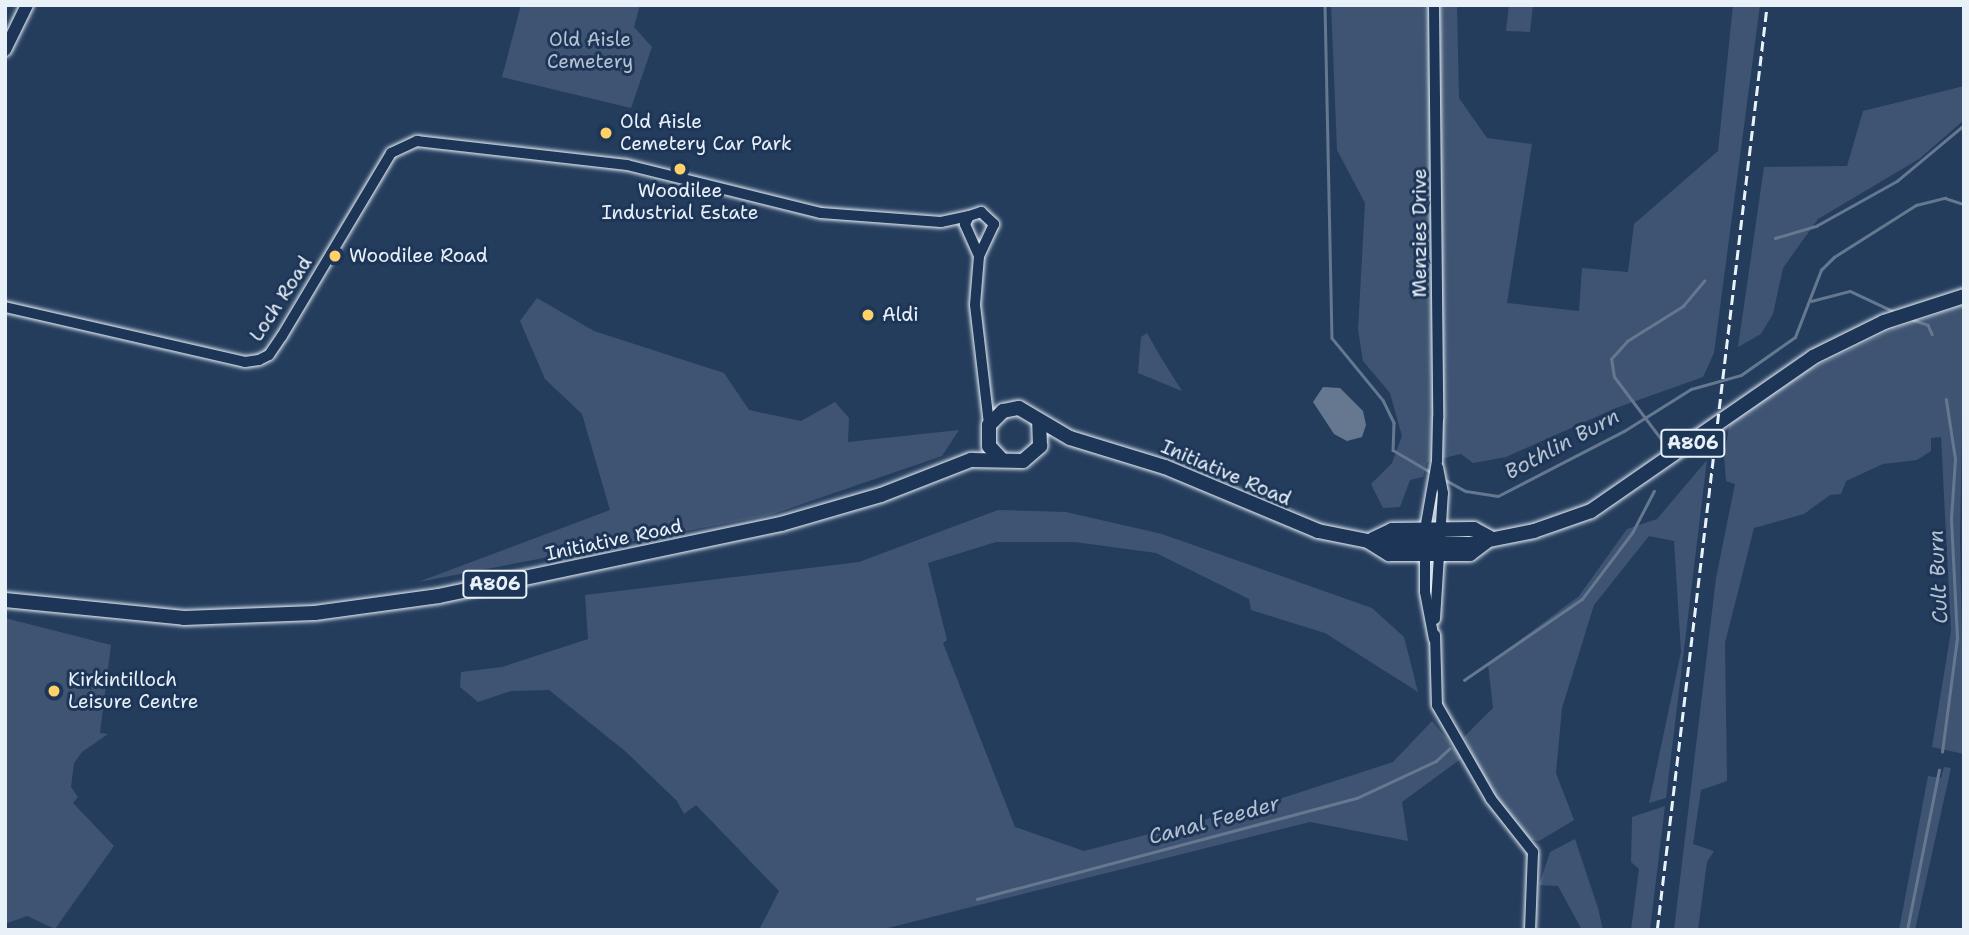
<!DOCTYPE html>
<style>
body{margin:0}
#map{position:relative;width:1969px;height:935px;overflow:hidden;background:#253d5d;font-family:"Shantell Sans",sans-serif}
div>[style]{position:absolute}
.green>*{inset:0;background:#3e5472}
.water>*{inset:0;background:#657890}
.stream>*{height:2.5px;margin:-1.25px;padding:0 1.25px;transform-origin:1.25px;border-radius:1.25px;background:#657890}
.roads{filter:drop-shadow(0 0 2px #e8f1f8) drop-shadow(0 0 2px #e8f1f8)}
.tertiary>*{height:10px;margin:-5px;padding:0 5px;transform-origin:5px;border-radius:5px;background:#1d3557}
.secondary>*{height:12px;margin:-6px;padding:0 6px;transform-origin:6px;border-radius:6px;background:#1d3557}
.primary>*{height:14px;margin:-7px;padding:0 7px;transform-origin:7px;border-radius:7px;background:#1d3557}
.rail>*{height:2.5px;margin-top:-1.25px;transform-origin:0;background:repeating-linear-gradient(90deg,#e8f1f8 0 10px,transparent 0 15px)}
.dots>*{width:19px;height:19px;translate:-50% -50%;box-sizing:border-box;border:4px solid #1d3557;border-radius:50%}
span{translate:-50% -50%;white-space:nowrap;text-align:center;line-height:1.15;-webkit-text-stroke:6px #1d3557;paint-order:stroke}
.shield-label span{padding:2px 5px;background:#1d3557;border:2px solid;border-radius:5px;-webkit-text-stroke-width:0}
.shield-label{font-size:18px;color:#e8f1f8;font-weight:700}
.park-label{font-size:19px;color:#b5c2d0}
.poi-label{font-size:19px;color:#e8f1f8}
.left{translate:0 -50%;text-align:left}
.street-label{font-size:19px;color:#e8f1f8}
.water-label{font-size:21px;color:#b4c1ce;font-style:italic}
.frame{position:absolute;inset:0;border:7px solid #e8f1f8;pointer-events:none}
</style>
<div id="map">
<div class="green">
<div style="clip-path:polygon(521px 5px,640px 5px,634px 27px,652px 47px,631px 108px,502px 77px)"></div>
<div style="clip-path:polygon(1331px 5px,1457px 5px,1459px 98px,1487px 138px,1532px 144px,1507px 303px,1579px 311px,1582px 268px,1628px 272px,1634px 224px,1718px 151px,1733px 5px,1760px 5px,1714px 353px,1703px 377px,1616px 408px,1506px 457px,1473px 463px,1461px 454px,1427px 462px,1423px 477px,1410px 480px,1400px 507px,1383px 508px,1371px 484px,1392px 463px,1402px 436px,1390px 393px,1363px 361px,1358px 330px,1365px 203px,1337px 150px)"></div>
<div style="clip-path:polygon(1509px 5px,1533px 5px,1530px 32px,1506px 31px)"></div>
<div style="clip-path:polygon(1964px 86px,1964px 120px,1919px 159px,1818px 219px,1783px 268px,1773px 314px,1761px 334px,1738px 347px,1764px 167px,1847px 166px,1863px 111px)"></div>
<div style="clip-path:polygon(537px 298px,594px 331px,724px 373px,749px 410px,801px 421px,835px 402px,849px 418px,848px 442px,959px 430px,942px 456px,770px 515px,418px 582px,610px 510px,582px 414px,545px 379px,520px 321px)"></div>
<div style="clip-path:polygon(1964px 305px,1960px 539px,1964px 754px,1932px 747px,1951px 631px,1941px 437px,1931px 438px,1931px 451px,1917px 460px,1883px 464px,1846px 481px,1841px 494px,1830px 495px,1804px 514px,1754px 528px,1725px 643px,1727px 781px,1701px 790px,1693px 844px,1714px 851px,1707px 862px,1698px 930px,1674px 930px,1716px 578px,1735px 484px,1726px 481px,1724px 456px,1730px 422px,1806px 371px,1893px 329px)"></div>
<div style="clip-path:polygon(1147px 333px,1160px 356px,1182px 391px,1138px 373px,1141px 337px)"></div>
<div style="clip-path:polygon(1707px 460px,1666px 798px,1649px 803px,1681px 652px,1674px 541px,1649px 536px,1594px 605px,1562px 708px,1556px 773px,1574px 820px,1539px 841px,1527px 839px,1493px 798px,1464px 737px,1493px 708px,1488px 664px,1579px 596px,1627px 529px,1657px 519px)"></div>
<div style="clip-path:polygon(998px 510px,1066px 512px,1162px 534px,1372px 608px,1404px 637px,1418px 692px,1325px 633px,1251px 610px,1249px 599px,1156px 553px,1075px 542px,996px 542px,928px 563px,947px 640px,943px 643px,1015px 827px,1084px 851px,1264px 804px,1393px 762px,1432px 721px,1462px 758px,1402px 802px,1408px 841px,1310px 822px,880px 930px,759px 930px,779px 891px,696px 805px,684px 814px,677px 801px,625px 751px,549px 690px,511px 691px,478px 702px,460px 687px,461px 672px,502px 667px,588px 639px,585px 595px,859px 562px)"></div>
<div style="clip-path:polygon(5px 618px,111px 645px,100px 733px,108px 734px,82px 752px,74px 763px,71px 787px,78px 797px,73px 803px,114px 846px,55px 929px,27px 916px,5px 924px)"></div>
<div style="clip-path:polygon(1944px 767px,1951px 768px,1915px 930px,1899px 930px,1928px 776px,1941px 778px)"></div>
<div style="clip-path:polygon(1665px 806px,1650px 930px,1631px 930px,1639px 869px,1631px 862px,1632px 817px)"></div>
<div style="clip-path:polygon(1575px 839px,1598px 908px,1603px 930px,1582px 930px,1558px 886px,1539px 885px,1550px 852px)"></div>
</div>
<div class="water">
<div style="clip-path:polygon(1323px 387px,1340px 388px,1363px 411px,1366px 425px,1362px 437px,1347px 441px,1334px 434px,1313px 402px)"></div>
</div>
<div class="stream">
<div style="left:1325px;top:5px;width:333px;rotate:88.8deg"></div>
<div style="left:1332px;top:338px;width:80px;rotate:50.6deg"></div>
<div style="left:1383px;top:400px;width:25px;rotate:64deg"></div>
<div style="left:1394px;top:423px;width:27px;rotate:92deg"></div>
<div style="left:1393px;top:450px;width:45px;rotate:30.5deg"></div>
<div style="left:1775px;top:238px;width:43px;rotate:-16.3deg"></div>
<div style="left:1816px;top:226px;width:93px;rotate:-29.1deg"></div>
<div style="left:1897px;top:181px;width:87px;rotate:-39.9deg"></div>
<div style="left:1811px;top:301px;width:40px;rotate:-14.4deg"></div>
<div style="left:1850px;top:291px;width:50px;rotate:25deg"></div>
<div style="left:1911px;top:319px;width:18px;rotate:19deg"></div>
<div style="left:1928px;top:325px;width:10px;rotate:66deg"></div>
<div style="left:1666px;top:446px;width:86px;rotate:-127deg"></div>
<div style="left:1614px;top:377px;width:18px;rotate:-99deg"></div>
<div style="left:1611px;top:359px;width:24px;rotate:-48deg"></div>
<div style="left:1627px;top:341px;width:66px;rotate:-32deg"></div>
<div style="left:1683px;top:306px;width:33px;rotate:-50deg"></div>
<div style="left:1444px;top:479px;width:25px;rotate:29deg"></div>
<div style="left:1466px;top:491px;width:32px;rotate:9deg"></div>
<div style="left:1498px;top:496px;width:142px;rotate:-27.3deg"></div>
<div style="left:1624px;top:431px;width:79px;rotate:-32.1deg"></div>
<div style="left:1691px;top:389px;width:52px;rotate:-15.6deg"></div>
<div style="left:1741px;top:375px;width:66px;rotate:-35.1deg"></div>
<div style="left:1795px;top:337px;width:72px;rotate:-68.8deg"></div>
<div style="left:1821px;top:270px;width:18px;rotate:-45deg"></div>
<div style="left:1834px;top:257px;width:97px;rotate:-32.4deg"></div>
<div style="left:1916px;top:205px;width:30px;rotate:-14deg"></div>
<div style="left:1945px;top:198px;width:20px;rotate:18deg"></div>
<div style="left:1464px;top:680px;width:143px;rotate:-34.5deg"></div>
<div style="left:1582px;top:599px;width:83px;rotate:-52.9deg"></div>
<div style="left:1632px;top:533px;width:47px;rotate:-62.4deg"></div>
<div style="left:1942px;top:752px;width:115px;rotate:-82.5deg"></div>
<div style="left:1957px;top:638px;width:119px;rotate:-92.9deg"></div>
<div style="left:1951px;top:519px;width:60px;rotate:-86.2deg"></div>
<div style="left:1955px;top:459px;width:60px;rotate:-98.7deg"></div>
<div style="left:977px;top:899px;width:393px;rotate:-14.9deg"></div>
<div style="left:1357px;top:798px;width:87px;rotate:-25.1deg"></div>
<div style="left:1436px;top:761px;width:18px;rotate:-43deg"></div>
<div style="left:1907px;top:930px;width:163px;rotate:-78.7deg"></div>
</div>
<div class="roads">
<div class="tertiary">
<div style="left:1434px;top:5px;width:413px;rotate:89.4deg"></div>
<div style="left:1438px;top:418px;width:43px;rotate:91.3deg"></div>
<div style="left:1437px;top:461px;width:70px;rotate:99.9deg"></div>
<div style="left:1425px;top:530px;width:62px;rotate:90deg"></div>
<div style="left:1425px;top:592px;width:48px;rotate:79.2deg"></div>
<div style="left:979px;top:256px;width:35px;rotate:-114deg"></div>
<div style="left:965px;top:224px;width:9px;rotate:-63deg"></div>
<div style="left:969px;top:216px;width:13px;rotate:-18deg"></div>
<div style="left:981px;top:212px;width:18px;rotate:43deg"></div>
<div style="left:994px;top:224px;width:35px;rotate:115deg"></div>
<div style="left:979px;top:256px;width:49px;rotate:94.7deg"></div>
<div style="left:975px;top:305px;width:121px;rotate:83.3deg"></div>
<div style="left:5px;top:307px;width:246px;rotate:12.9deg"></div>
<div style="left:245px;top:362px;width:14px;rotate:-8deg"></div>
<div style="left:259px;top:360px;width:11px;rotate:-27deg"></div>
<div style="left:269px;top:355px;width:23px;rotate:-56deg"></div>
<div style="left:282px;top:336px;width:213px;rotate:-59.2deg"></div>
<div style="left:391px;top:153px;width:29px;rotate:-25deg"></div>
<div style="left:417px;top:141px;width:211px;rotate:6.5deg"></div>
<div style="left:627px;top:165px;width:200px;rotate:13.9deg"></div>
<div style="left:821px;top:213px;width:120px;rotate:4.3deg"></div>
<div style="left:941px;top:222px;width:29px;rotate:-12deg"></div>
<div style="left:1435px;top:619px;width:126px;rotate:-86.4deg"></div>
<div style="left:1443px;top:493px;width:26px;rotate:-101deg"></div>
<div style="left:1435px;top:635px;width:70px;rotate:88.4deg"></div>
<div style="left:1437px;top:705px;width:108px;rotate:60.1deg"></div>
<div style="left:1491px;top:799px;width:68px;rotate:51.6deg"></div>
<div style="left:1533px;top:852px;width:78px;rotate:92.2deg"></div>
</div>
<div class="secondary">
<div style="left:5px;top:50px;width:50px;rotate:-63.9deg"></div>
</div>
<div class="primary">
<div style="left:1002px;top:460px;width:19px;rotate:-133deg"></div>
<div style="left:989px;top:446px;width:21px;rotate:-90deg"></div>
<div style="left:989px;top:425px;width:20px;rotate:-45deg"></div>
<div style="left:1003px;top:411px;width:16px;rotate:-11deg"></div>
<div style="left:1019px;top:408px;width:59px;rotate:30.5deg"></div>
<div style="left:1070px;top:438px;width:99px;rotate:17deg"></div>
<div style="left:1165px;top:467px;width:166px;rotate:22.7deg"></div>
<div style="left:1318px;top:531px;width:51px;rotate:11.3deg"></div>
<div style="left:1368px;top:541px;width:25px;rotate:32deg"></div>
<div style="left:1389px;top:554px;width:81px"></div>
<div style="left:1470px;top:554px;width:20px;rotate:-37deg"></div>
<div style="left:1373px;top:539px;width:21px;rotate:-25deg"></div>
<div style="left:1392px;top:530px;width:82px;rotate:-0.7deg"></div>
<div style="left:1474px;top:529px;width:18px;rotate:29deg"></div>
<div style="left:1368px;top:541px;width:101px;rotate:1.7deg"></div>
<div style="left:1469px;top:544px;width:66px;rotate:-11.3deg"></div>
<div style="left:1534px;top:531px;width:60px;rotate:-19.3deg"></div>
<div style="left:1591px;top:511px;width:270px;rotate:-34.7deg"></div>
<div style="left:1813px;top:357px;width:79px;rotate:-26.2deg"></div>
<div style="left:1884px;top:322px;width:84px;rotate:-18deg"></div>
<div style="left:5px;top:600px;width:180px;rotate:5.7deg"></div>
<div style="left:184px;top:618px;width:131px;rotate:-2.2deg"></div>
<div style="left:315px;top:613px;width:125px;rotate:-7.8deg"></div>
<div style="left:439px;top:596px;width:349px;rotate:-11.9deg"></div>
<div style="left:781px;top:524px;width:104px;rotate:-16.2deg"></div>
<div style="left:881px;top:495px;width:97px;rotate:-21.3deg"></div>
<div style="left:971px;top:460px;width:52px;rotate:1.1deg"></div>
<div style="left:1023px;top:461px;width:23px;rotate:-41deg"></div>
<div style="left:1040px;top:446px;width:25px;rotate:-92deg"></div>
</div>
</div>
<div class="rail">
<div style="left:1657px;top:930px;width:932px;rotate:-83.22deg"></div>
</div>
<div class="dots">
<div style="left:606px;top:133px;background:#ffd166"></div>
<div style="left:680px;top:169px;background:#ffd166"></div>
<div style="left:335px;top:256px;background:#ffd166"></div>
<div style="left:868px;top:315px;background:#ffd166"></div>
<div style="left:54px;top:691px;background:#ffd166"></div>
</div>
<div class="shield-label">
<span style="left:1693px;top:443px">A806</span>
<span style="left:495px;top:584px">A806</span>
</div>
<div class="park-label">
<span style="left:590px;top:51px">Old Aisle<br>Cemetery</span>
</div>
<div class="poi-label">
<span class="left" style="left:620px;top:133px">Old Aisle<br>Cemetery Car Park</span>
<span style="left:680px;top:202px">Woodilee<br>Industrial Estate</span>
<span class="left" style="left:349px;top:256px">Woodilee Road</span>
<span class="left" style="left:882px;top:315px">Aldi</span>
<span class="left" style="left:68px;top:691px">Kirkintilloch<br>Leisure Centre</span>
</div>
<div class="street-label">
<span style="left:1420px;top:233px;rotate:-90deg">Menzies Drive</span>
<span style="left:281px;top:299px;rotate:-57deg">Loch Road</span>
<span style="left:1226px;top:473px;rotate:23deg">Initiative Road</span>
<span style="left:614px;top:540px;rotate:-12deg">Initiative Road</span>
</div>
<div class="water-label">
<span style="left:1562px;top:444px;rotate:-28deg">Bothlin Burn</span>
<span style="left:1938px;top:577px;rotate:-93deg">Cult Burn</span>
<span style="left:1214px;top:820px;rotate:-15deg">Canal Feeder</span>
</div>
<div class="frame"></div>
</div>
